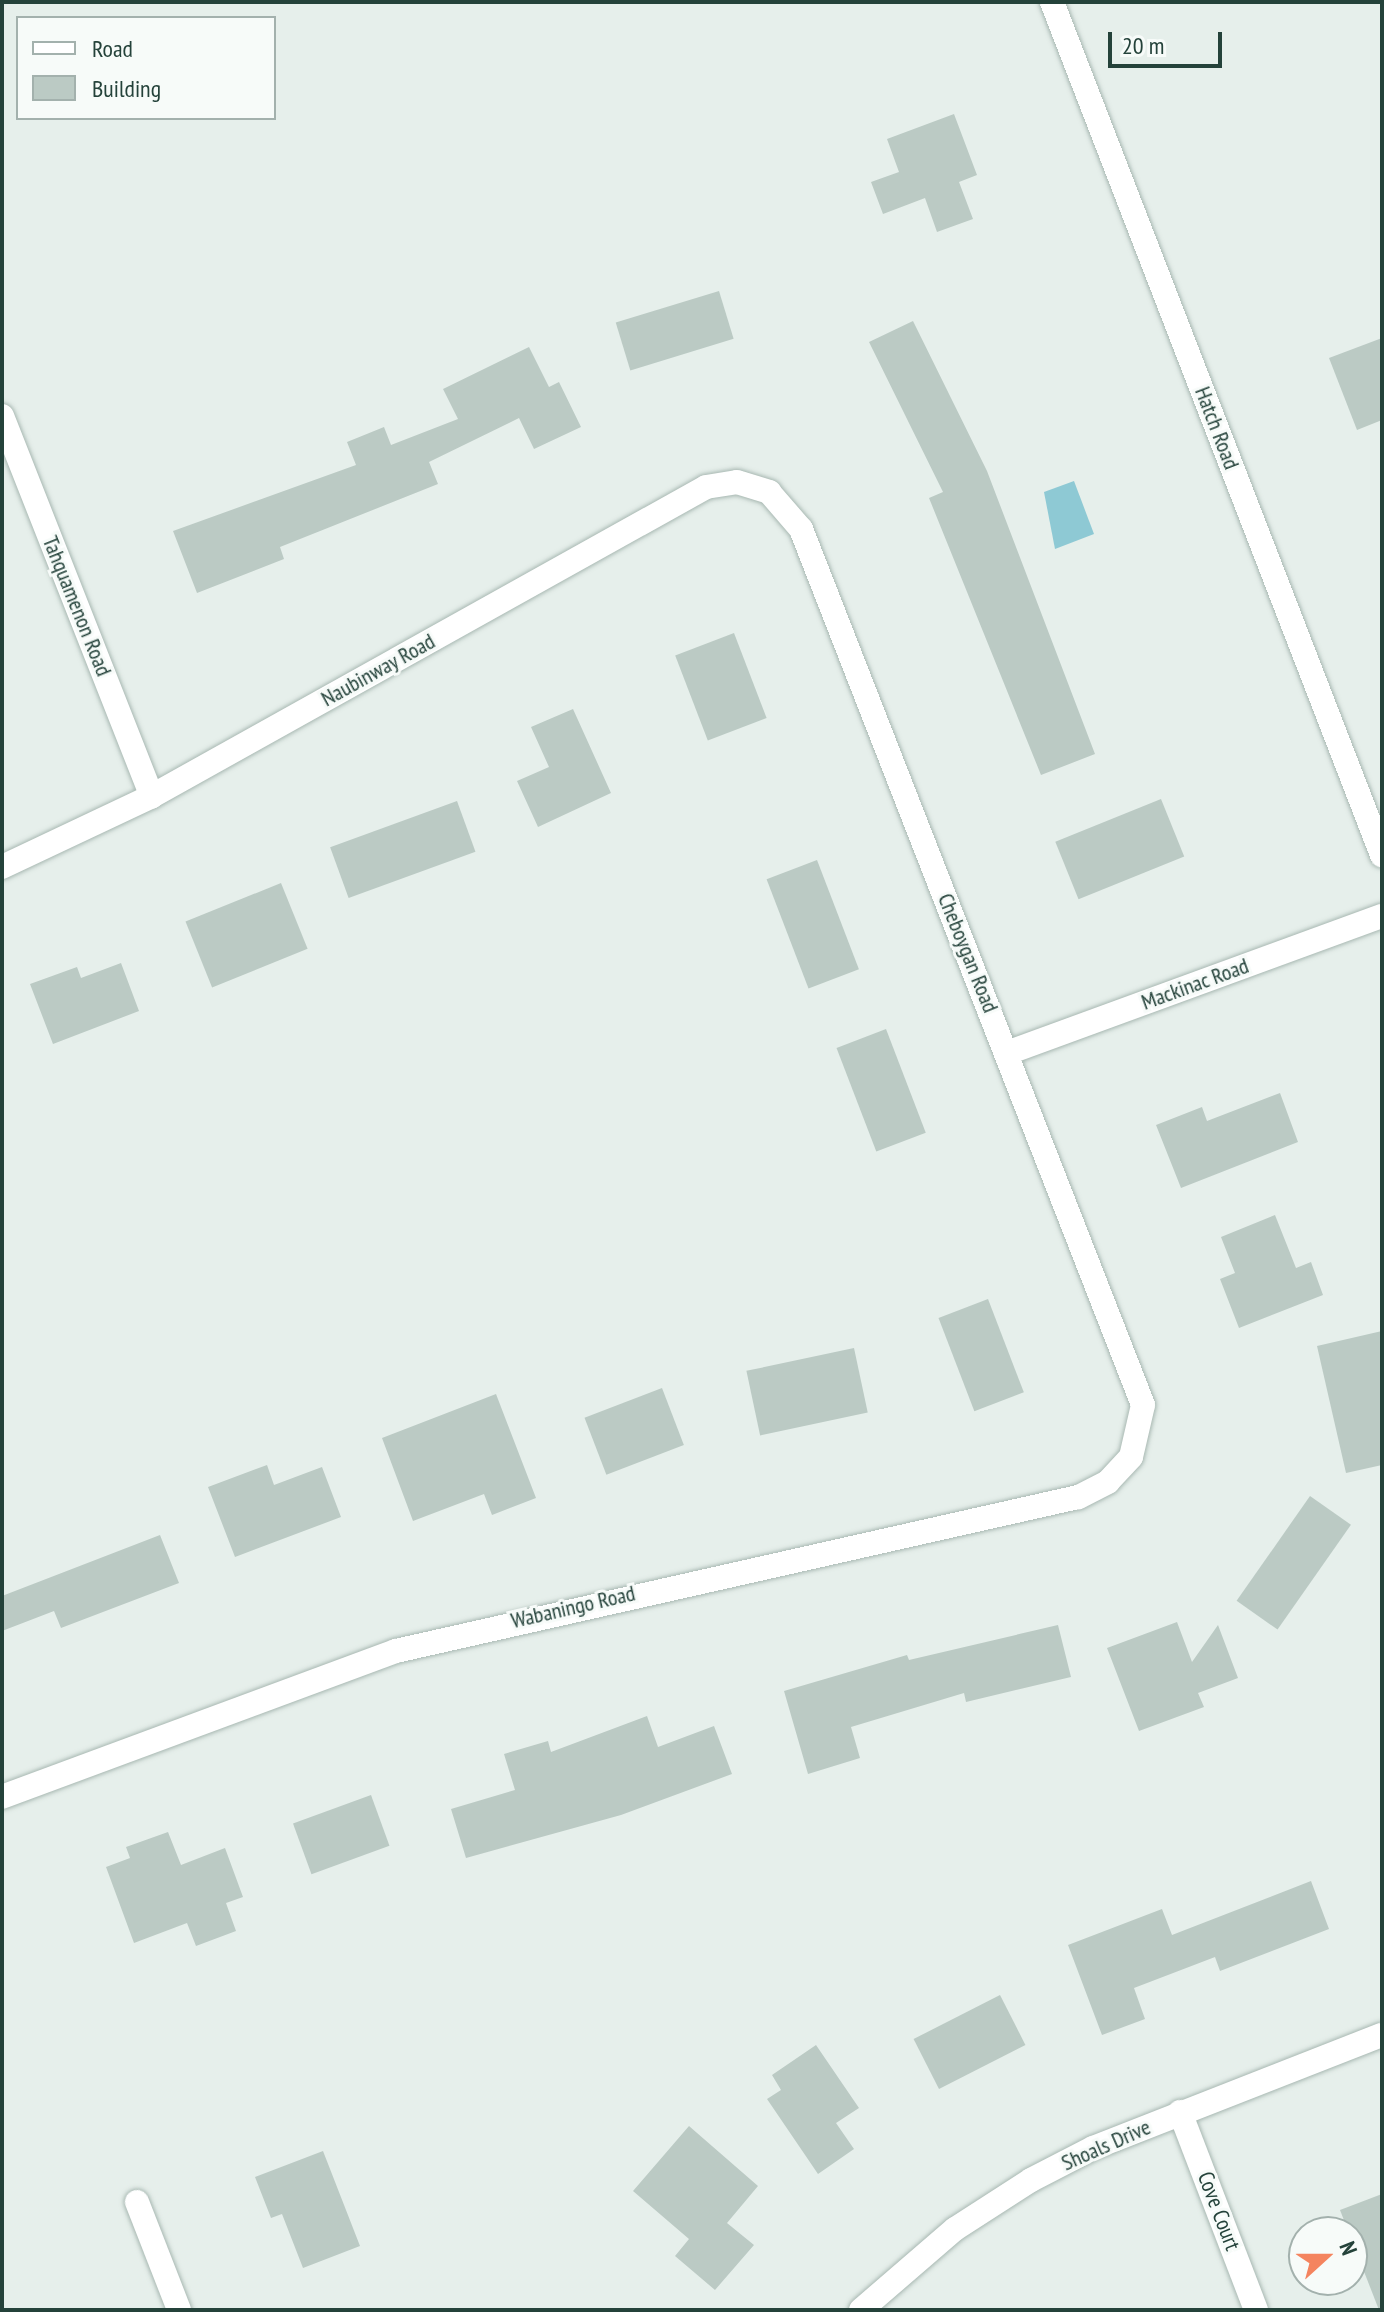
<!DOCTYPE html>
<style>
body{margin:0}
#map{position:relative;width:1384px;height:2312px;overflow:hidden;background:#e6efeb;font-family:"PT Sans Narrow",sans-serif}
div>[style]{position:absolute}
.water>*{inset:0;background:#8ec9d4}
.building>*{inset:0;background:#bbcac4;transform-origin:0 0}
.roads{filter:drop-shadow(0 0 2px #a8b8b2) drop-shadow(0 0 2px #a8b8b2)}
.minor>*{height:24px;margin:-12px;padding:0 12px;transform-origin:12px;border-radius:12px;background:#fff}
span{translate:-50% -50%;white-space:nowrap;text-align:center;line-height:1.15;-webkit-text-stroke:6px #f7fbf9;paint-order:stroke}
.street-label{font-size:22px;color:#24423a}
.frame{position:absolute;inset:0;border:4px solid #24423a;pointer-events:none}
.legend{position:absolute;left:16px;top:16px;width:260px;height:104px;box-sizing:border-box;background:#f7fbf9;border:2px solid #a3b1ad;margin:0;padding:10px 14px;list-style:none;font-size:24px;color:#24423a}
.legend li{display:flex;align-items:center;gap:16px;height:40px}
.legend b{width:40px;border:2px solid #a3b1ad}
.north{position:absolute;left:1288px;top:2216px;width:80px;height:80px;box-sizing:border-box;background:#f7fbf9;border:2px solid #a3b1ad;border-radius:50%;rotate:69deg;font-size:22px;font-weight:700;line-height:32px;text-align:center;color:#24423a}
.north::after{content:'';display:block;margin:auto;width:28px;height:36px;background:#f4845f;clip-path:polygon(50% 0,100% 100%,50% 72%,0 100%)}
.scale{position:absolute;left:1108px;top:32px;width:114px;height:36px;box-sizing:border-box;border:4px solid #24423a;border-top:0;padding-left:10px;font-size:24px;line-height:28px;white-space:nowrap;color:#24423a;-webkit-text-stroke:6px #f7fbf9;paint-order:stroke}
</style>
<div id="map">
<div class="water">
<div style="clip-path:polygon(1074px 481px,1094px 534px,1055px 549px,1044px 492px)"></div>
</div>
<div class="building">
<div style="clip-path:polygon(954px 114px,977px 175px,959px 182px,973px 219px,937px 232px,925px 198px,883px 214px,871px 182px,899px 172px,887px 139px)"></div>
<div style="left:719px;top:291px;width:50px;height:108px;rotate:73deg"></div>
<div style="clip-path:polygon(913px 321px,987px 471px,1095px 754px,1041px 775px,929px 498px,943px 492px,869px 342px)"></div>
<div style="clip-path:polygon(1382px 338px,1382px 420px,1357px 430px,1329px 358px)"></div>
<div style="clip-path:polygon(529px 347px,549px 387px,559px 382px,581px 427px,534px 449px,519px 418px,429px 462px,438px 484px,280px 547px,284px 559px,197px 593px,173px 531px,356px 465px,347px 442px,384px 427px,391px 445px,458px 419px,443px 389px)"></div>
<div style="left:734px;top:633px;width:91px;height:63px;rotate:69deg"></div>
<div style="clip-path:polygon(573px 709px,611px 793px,538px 827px,517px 781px,549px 767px,531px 727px)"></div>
<div style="left:1161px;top:799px;width:62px;height:114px;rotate:68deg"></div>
<div style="left:457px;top:801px;width:54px;height:135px;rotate:70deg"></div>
<div style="left:817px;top:860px;width:117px;height:54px;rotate:69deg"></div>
<div style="left:281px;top:883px;width:71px;height:103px;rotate:68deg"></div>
<div style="clip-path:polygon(121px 963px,139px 1011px,53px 1044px,30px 984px,77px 967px,81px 978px)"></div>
<div style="left:886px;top:1029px;width:111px;height:53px;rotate:69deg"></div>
<div style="clip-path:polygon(1280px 1093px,1298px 1142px,1181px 1188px,1156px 1125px,1202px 1107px,1207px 1121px)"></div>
<div style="clip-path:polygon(1275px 1215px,1296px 1268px,1311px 1262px,1323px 1295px,1239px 1328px,1220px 1279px,1235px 1273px,1221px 1237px)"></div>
<div style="left:988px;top:1299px;width:100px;height:53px;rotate:69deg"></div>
<div style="clip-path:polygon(1382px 1331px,1382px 1465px,1346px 1473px,1317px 1346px)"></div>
<div style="left:854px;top:1348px;width:66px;height:110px;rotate:78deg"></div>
<div style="left:662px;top:1388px;width:61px;height:83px;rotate:69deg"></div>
<div style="clip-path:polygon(496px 1394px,536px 1498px,492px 1515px,484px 1494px,413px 1521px,382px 1438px)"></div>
<div style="clip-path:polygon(267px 1465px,274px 1485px,322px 1467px,341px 1517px,235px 1557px,208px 1487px)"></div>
<div style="left:1310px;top:1496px;width:50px;height:128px;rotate:35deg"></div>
<div style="clip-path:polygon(160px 1535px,179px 1583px,61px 1628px,54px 1611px,2px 1631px,2px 1596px)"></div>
<div style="clip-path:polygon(1177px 1622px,1192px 1662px,1218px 1625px,1238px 1678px,1198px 1693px,1204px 1707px,1139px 1731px,1107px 1648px)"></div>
<div style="clip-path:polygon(1058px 1625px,1071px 1677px,966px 1702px,964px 1693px,851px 1727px,860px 1758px,808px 1774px,784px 1691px,907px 1655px,909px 1660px)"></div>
<div style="clip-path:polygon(647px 1716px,658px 1747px,714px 1726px,732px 1774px,621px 1815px,466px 1858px,451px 1809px,515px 1790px,504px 1754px,548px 1741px,551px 1752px)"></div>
<div style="left:371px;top:1795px;width:54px;height:83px;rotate:70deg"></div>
<div style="clip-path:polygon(168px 1832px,181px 1865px,225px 1848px,243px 1897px,226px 1903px,236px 1931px,196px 1946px,187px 1923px,134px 1943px,106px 1867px,130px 1858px,126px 1847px)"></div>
<div style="clip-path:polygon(1311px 1881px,1329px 1929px,1220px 1971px,1215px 1957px,1134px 1988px,1145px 2019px,1102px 2035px,1068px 1945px,1162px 1909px,1172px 1935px)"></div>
<div style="left:1000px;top:1995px;width:56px;height:97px;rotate:63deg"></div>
<div style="clip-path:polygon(816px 2045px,859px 2108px,836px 2123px,854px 2149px,818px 2174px,767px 2099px,781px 2090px,772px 2075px)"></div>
<div style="clip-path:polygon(689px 2126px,758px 2186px,727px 2223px,754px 2245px,715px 2290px,675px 2256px,689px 2239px,633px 2191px)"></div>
<div style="clip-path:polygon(323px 2151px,360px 2246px,303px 2268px,282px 2214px,271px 2218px,255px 2177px)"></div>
<div style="clip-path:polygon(1382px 2194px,1382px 2310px,1379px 2310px,1340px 2210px)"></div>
</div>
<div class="roads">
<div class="minor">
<div style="left:1052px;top:2px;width:915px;rotate:68.85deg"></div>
<div style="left:2px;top:416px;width:409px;rotate:68.5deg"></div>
<div style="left:2px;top:867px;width:166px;rotate:-25.3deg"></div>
<div style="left:152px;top:796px;width:634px;rotate:-29.15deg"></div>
<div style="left:706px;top:487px;width:31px;rotate:-9deg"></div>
<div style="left:737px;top:482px;width:34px;rotate:17deg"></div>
<div style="left:769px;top:492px;width:49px;rotate:49.1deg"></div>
<div style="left:801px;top:529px;width:940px;rotate:68.67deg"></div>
<div style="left:1143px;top:1405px;width:53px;rotate:103deg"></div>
<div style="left:1131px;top:1457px;width:34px;rotate:133deg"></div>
<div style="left:1108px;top:1482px;width:34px;rotate:153deg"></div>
<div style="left:1078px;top:1497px;width:699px;rotate:167.28deg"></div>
<div style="left:396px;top:1651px;width:420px;rotate:159.7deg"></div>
<div style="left:1007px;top:1053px;width:399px;rotate:-20.1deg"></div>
<div style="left:1180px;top:2112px;width:212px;rotate:69deg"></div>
<div style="left:137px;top:2202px;width:116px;rotate:68.7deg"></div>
<div style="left:861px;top:2310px;width:124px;rotate:-40.8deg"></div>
<div style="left:955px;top:2229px;width:90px;rotate:-32.8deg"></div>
<div style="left:1031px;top:2180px;width:70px;rotate:-27.3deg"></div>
<div style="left:1093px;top:2148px;width:310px;rotate:-21.4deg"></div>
</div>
</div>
<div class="street-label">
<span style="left:1217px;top:428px;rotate:69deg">Hatch Road</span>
<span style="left:77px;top:606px;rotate:68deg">Tahquamenon Road</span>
<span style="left:378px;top:670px;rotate:-29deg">Naubinway Road</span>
<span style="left:968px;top:953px;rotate:68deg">Cheboygan Road</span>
<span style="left:1195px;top:984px;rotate:-20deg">Mackinac Road</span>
<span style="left:573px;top:1607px;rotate:-13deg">Wabaningo Road</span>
<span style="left:1106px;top:2145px;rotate:-24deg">Shoals Drive</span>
<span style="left:1219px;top:2211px;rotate:69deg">Cove Court</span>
</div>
<div class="frame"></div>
<ul class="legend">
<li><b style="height:10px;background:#fff"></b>Road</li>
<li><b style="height:22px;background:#bbcac4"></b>Building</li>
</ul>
<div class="north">N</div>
<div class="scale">20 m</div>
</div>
